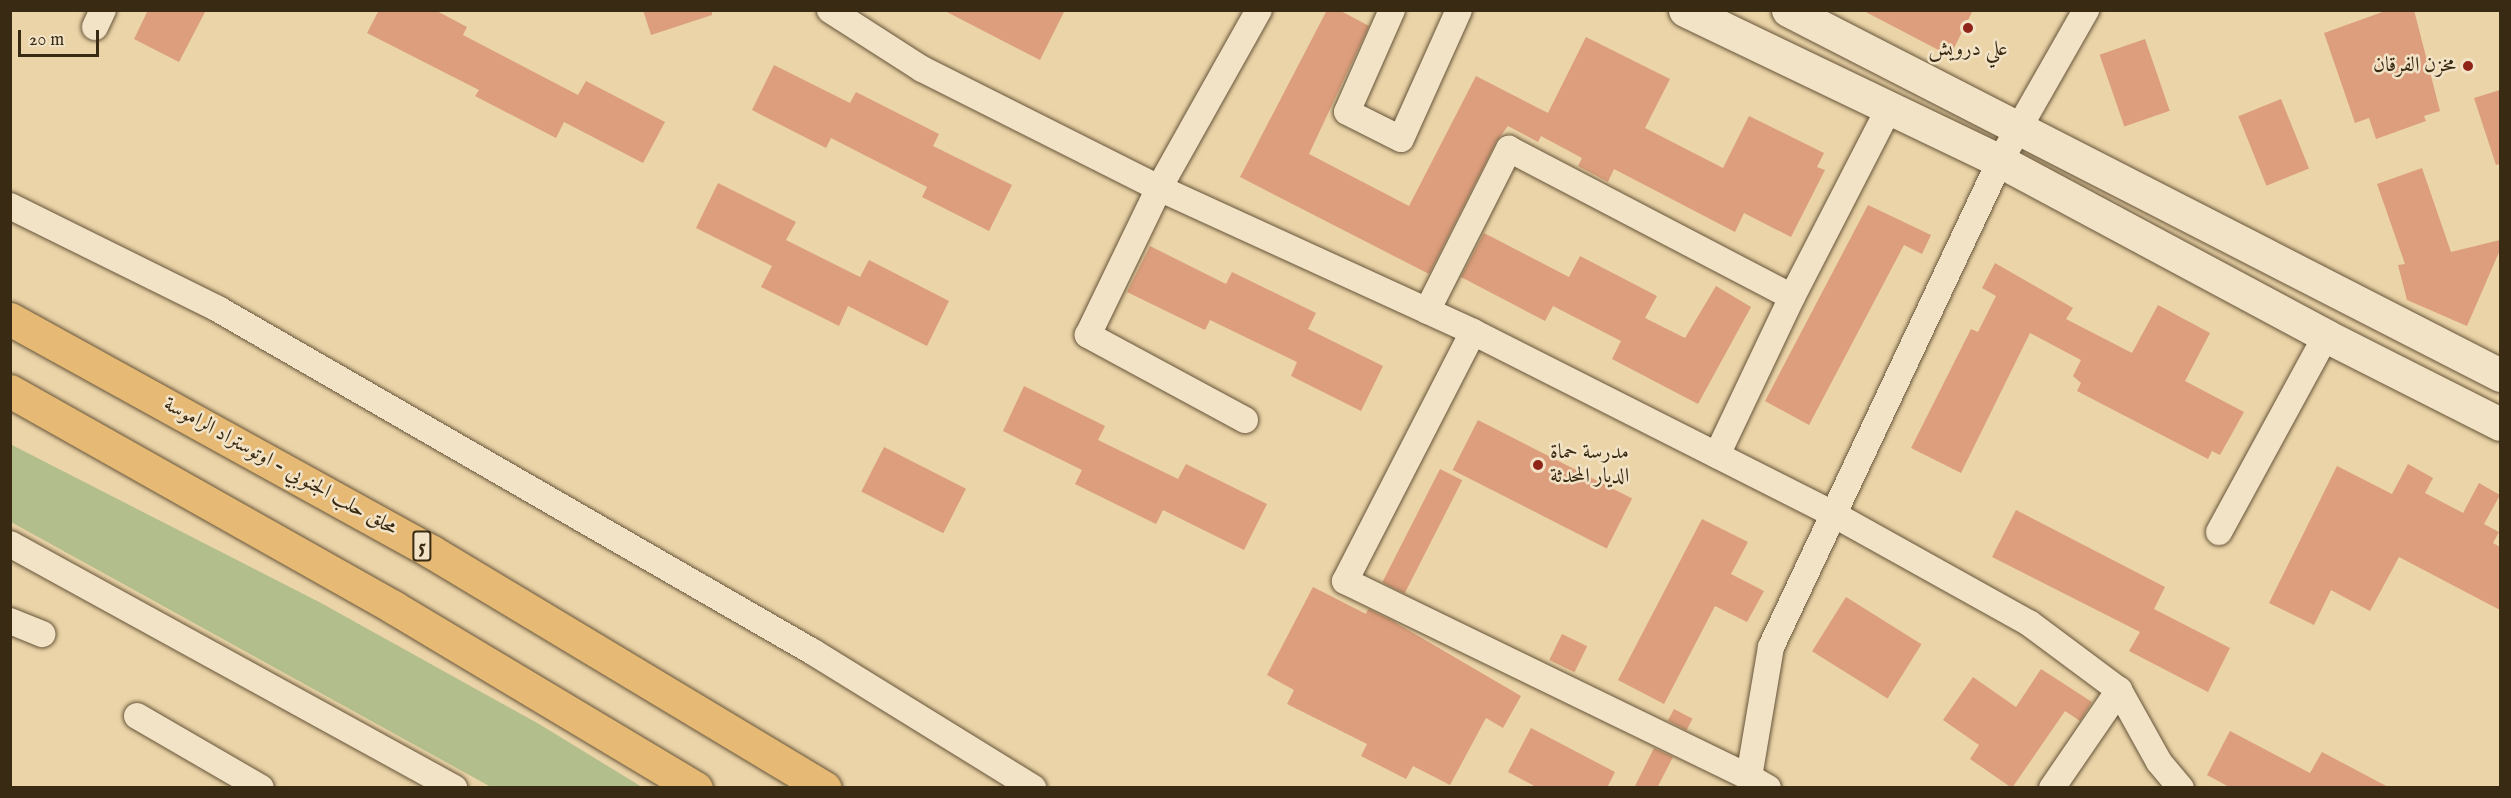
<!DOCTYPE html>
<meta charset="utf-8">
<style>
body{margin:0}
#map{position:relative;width:2511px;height:798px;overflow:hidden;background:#ebd4a8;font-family:"IM FELL English",Amiri,serif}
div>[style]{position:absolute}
.green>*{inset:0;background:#b2be8c}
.building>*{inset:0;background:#dc9e7c;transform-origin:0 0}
.roads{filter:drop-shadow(0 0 2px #665439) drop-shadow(0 0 2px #665439)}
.street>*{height:26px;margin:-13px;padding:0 13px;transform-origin:13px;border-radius:13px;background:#f2e3c6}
.secondary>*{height:33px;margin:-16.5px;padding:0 16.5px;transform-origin:16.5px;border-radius:16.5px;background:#f2e3c6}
.highway>*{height:33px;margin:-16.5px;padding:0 16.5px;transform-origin:16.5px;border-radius:16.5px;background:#e6ba74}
.dots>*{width:16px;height:16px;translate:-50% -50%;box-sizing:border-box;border:3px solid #f2e3c6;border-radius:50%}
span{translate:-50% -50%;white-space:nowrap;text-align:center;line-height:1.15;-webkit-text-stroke:5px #f2e3c6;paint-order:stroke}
.shield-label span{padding:2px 4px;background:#f2e3c6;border:2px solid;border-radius:4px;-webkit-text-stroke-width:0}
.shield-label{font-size:20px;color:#392a14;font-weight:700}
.poi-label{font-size:21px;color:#392a14}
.right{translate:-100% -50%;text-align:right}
.left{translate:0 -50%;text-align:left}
.street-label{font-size:21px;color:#392a14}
.frame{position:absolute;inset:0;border:12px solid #392a14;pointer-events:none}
.scale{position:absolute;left:18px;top:30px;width:81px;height:27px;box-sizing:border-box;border:3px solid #392a14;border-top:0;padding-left:8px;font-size:18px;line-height:21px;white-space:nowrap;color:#392a14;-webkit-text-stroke:4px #f2e3c6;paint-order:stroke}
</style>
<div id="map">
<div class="green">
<div style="clip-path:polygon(10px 444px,321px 603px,539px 724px,642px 787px,491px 787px,11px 522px)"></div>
</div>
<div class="building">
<div style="clip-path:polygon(148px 10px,206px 10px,179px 62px,134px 39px)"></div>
<div style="clip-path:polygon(379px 10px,435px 10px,467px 27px,463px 35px,578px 95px,586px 81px,665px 122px,643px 163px,564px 122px,556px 138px,475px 96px,479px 90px,367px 33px)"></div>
<div style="clip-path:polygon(643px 10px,712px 10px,712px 15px,651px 35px)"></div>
<div style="clip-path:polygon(943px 10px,1065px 10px,1040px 60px)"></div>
<div style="clip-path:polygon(1327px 10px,1339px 10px,1369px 26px,1309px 154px,1409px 206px,1476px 76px,1548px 113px,1586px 37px,1670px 79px,1645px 128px,1723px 168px,1749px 116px,1824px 153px,1817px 167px,1825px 170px,1791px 237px,1744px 213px,1735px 232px,1614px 169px,1608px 182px,1578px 166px,1582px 158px,1541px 136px,1538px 142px,1508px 126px,1496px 142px,1429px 274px,1240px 177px)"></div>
<div style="clip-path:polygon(1862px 10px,1973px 10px,1950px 56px)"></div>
<div style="clip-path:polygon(2388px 10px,2414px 10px,2440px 111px,2424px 116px,2426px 121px,2376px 139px,2369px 118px,2355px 123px,2324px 33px)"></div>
<div style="left:2145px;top:39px;width:76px;height:48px;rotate:71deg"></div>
<div style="clip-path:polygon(774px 65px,850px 103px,856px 92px,939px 134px,933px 146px,1012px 185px,989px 231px,922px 197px,927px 187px,831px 138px,826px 148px,752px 110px)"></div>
<div style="clip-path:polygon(2500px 90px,2500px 164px,2496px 165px,2474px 98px)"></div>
<div style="left:2281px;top:99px;width:75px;height:46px;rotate:68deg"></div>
<div style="clip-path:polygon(2422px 168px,2451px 252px,2500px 240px,2500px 250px,2467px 326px,2407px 300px,2398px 265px,2405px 264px,2377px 184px)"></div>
<div style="clip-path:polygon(718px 183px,796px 222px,786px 240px,860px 277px,869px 260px,949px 301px,927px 346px,848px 306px,839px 326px,761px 287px,772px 266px,696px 228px)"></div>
<div style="clip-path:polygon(1868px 205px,1931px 235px,1922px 254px,1904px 245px,1809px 425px,1765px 401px)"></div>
<div style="clip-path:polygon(1484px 233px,1569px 277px,1580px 256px,1657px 296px,1645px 318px,1685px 338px,1716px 286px,1751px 307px,1698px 404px,1612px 359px,1621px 341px,1553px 306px,1545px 321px,1461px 277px)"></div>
<div style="clip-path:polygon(1150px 246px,1226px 284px,1232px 272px,1316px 313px,1308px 329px,1383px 366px,1361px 411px,1291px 376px,1297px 362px,1210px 320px,1205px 330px,1127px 292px)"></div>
<div style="clip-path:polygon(1995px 263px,2073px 308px,2066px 319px,2132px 353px,2158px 305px,2210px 333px,2185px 381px,2244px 412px,2220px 455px,2212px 451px,2208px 459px,2077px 391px,2081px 383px,2073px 376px,2081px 360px,2030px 333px,1961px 473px,1911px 448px,1971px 329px,1978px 332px,1996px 296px,1982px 288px)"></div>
<div style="clip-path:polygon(1024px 386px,1105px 426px,1098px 440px,1178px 479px,1186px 464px,1267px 504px,1244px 550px,1163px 510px,1156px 524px,1075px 484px,1082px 470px,1003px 431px)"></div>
<div style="left:1478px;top:420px;width:173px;height:56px;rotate:27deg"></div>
<div style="left:884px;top:447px;width:92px;height:50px;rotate:27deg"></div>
<div style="clip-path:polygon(2408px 464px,2433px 478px,2425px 493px,2463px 513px,2479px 483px,2500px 495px,2484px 524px,2499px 532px,2493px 543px,2500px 547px,2500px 610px,2399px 557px,2370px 611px,2331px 590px,2314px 625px,2269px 603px,2337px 466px,2392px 494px)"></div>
<div style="left:1440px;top:469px;width:25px;height:127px;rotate:27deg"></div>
<div style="clip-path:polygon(2016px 510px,2165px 587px,2154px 609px,2230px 648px,2208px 692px,2129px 651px,2140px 632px,1992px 557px)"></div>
<div style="clip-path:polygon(1702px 519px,1748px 542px,1731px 574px,1764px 591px,1747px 622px,1715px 606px,1664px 704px,1618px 680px)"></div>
<div style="clip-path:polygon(1313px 587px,1366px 614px,1368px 609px,1391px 620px,1521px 696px,1503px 728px,1486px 718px,1450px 785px,1413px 766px,1406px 779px,1361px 756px,1367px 744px,1287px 704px,1294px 690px,1267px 675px)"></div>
<div style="left:1846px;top:597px;width:89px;height:64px;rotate:32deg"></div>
<div style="left:1562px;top:634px;width:28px;height:29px;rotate:26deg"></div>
<div style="clip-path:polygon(2041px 669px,2092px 702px,2080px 721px,2065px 711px,2012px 788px,1970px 759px,1979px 745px,1943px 720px,1973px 677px,2016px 707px)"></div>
<div style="left:1674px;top:709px;width:21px;height:13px;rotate:28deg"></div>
<div style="clip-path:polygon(1531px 728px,1615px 772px,1607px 788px,1538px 788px,1508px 772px)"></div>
<div style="clip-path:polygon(2230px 731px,2310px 773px,2322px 752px,2390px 788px,2231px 788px,2207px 775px)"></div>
<div style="clip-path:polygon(1654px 748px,1673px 757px,1657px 788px,1634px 788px)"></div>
</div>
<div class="roads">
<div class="street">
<div style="left:830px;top:10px;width:109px;rotate:32.7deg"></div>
<div style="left:922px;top:69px;width:265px;rotate:26.7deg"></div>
<div style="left:1159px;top:188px;width:345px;rotate:24.6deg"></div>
<div style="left:1473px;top:332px;width:403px;rotate:26.8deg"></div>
<div style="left:1833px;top:514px;width:224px;rotate:29.1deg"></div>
<div style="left:2029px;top:623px;width:112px;rotate:36.7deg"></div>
<div style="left:2119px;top:690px;width:82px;rotate:60.9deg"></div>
<div style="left:2159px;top:762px;width:34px;rotate:50deg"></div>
<div style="left:1392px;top:10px;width:111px;rotate:113.8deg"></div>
<div style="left:1347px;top:112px;width:60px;rotate:26.6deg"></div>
<div style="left:1401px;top:139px;width:141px;rotate:-65.8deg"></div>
<div style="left:95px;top:27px;width:19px;rotate:-65deg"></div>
<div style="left:10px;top:206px;width:232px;rotate:26.3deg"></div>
<div style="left:218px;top:309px;width:687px;rotate:29.96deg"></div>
<div style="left:813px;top:652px;width:259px;rotate:31.7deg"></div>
<div style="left:1792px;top:297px;width:212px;rotate:-62.8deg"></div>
<div style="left:1427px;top:311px;width:182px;rotate:-63.2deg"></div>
<div style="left:1509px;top:149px;width:319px;rotate:27.6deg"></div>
<div style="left:1792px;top:297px;width:175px;rotate:115.4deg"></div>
<div style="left:1473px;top:332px;width:280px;rotate:117.2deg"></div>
<div style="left:1345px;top:581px;width:449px;rotate:25.9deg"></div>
<div style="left:1245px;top:420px;width:179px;rotate:-151.6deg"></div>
<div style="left:1088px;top:335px;width:163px;rotate:-64.2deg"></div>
<div style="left:1159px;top:188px;width:204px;rotate:-60.7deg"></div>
<div style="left:2219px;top:532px;width:223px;rotate:-61.4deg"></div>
<div style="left:10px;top:544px;width:507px;rotate:28.79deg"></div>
<div style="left:10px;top:621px;width:35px;rotate:22deg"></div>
<div style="left:137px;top:716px;width:143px;rotate:30.1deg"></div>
<div style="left:1768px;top:788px;width:22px;rotate:-150deg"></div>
<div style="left:1749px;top:777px;width:132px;rotate:-80.4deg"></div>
<div style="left:1771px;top:647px;width:537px;rotate:-64.77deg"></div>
<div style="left:2000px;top:161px;width:174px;rotate:-60.3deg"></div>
<div style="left:2052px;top:788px;width:119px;rotate:-55.6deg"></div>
</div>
<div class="secondary">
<div style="left:1685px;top:10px;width:349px;rotate:25.6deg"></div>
<div style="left:2000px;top:161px;width:370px;rotate:28.2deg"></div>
<div style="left:2326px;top:336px;width:195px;rotate:26.8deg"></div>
<div style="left:1788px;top:10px;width:800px;rotate:27.14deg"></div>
</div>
<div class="highway">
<div style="left:10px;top:319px;width:482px;rotate:28.9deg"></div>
<div style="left:432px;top:552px;width:458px;rotate:31deg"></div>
<div style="left:10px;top:391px;width:440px;rotate:29.4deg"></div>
<div style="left:393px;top:607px;width:353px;rotate:30.9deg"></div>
</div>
</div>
<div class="dots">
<div style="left:1968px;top:28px;background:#8f2418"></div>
<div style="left:2468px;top:66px;background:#8f2418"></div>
<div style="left:1538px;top:465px;background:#8f2418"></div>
</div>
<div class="shield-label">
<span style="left:422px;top:546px">5</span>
</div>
<div class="poi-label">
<span style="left:1968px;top:50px">علي درويش</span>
<span class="right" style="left:2456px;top:66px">مخزن الفرقان</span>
<span class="left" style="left:1550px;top:465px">مدرسة حماة<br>الديار المحدثة</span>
</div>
<div class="street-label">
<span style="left:280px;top:467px;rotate:29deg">محلق حلب الجنوبي - اوتوستراد الراموسة</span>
</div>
<div class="frame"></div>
<div class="scale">20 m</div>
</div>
